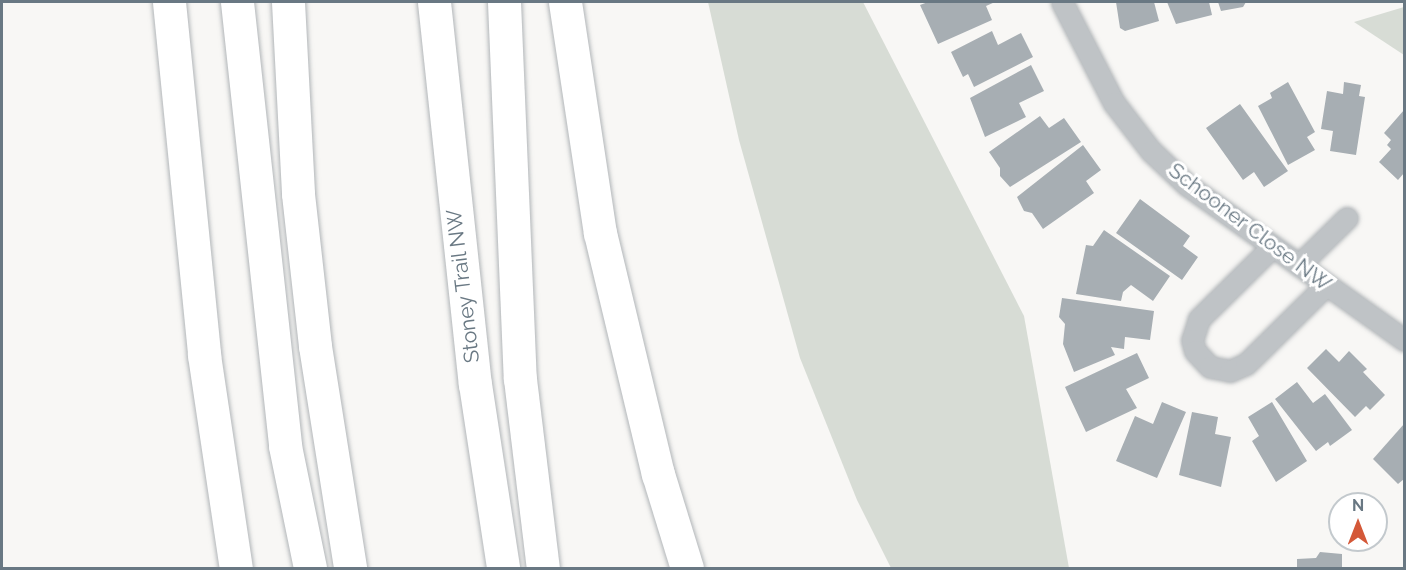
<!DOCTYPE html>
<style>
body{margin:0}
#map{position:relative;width:1406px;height:570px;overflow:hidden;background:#f8f7f5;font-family:Raleway,sans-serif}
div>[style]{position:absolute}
.green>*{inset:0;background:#d7dcd5}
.building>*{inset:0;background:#a7aeb3}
.roads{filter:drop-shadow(0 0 2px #b2b6b9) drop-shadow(0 0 2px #b2b6b9)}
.minor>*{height:21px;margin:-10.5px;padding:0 10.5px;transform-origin:10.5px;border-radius:10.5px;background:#bfc3c6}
.motorway>*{height:33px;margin:-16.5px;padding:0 16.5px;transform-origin:16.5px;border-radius:16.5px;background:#fff}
span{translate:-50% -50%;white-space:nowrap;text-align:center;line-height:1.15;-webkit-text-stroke:6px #fff;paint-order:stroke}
.street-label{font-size:21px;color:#697883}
.frame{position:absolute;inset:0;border:3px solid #697883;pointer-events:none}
.north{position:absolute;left:1328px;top:492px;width:60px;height:60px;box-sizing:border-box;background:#fff;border:2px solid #c3c9cd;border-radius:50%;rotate:0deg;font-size:16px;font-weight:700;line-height:24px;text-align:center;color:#697883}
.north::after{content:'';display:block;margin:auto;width:21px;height:27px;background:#d45838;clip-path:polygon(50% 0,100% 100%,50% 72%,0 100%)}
</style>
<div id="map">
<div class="green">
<div style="clip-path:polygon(708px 2px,863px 2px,1024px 316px,1069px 568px,891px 568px,857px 500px,800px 358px,739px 140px)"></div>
<div style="clip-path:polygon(1404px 7px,1404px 55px,1354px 22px)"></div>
</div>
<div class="building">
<div style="clip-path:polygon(928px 2px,995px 2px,986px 6px,992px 20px,938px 44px,920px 5px)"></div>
<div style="clip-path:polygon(1116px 2px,1154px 2px,1159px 21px,1125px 31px,1120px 28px)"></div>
<div style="clip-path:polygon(1167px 2px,1209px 2px,1212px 15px,1176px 24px)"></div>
<div style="clip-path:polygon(1218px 2px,1246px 2px,1243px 7px,1221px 11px)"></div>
<div style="clip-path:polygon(992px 31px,998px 45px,1021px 33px,1033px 57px,974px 87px,968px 74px,963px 77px,951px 52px)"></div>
<div style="clip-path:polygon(1031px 65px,1044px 91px,1019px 103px,1026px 117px,985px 137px,970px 98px)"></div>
<div style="clip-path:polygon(1288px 82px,1315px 132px,1307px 137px,1315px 150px,1288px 165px,1258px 106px,1272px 98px,1270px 93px)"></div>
<div style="clip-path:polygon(1344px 82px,1361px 85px,1359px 96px,1365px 97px,1356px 155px,1330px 151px,1333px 131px,1321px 129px,1327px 91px,1343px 94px)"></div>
<div style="clip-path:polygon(1240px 104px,1288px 171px,1264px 187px,1254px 172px,1243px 180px,1206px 128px)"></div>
<div style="clip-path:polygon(1404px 110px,1404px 173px,1398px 180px,1379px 162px,1391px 149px,1387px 145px,1391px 140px,1384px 133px)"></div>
<div style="clip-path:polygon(1040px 116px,1049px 128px,1064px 118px,1081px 142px,1010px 187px,1000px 176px,1000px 168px,989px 152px)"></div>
<div style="clip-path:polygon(1083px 145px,1101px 170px,1086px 181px,1094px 193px,1043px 229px,1032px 213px,1024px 211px,1017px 197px)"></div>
<div style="clip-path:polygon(1140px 199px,1190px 236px,1183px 246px,1198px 257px,1182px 280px,1116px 233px)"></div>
<div style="clip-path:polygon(1104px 230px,1170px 276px,1153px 301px,1131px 285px,1123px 292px,1121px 301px,1076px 294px,1086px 245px,1093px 246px)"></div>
<div style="clip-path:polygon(1062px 298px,1154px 311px,1150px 340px,1125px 337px,1124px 349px,1111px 347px,1115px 355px,1074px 372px,1063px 344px,1065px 324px,1059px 317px)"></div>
<div style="clip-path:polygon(1326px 349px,1339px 362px,1349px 351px,1367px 369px,1363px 372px,1385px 395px,1370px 410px,1366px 406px,1355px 417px,1307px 368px)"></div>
<div style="clip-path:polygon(1137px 353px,1149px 378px,1126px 389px,1137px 408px,1086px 432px,1065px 387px)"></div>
<div style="clip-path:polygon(1297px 382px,1313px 403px,1325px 394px,1352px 430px,1330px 446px,1328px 442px,1316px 451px,1275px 399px)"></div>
<div style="clip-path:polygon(1162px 402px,1186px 412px,1157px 478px,1116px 461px,1135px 416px,1153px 424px)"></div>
<div style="clip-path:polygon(1272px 402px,1307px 461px,1276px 482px,1252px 441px,1259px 436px,1248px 417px)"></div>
<div style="clip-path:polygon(1192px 412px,1218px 417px,1215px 434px,1231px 437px,1221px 487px,1179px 475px)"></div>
<div style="clip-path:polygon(1404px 424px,1404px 479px,1398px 484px,1373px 459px)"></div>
<div style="clip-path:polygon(1320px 552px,1342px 554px,1342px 568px,1297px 568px,1297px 559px,1316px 558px)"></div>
</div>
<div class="roads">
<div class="minor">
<div style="left:1062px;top:2px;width:114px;rotate:62.8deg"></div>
<div style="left:1114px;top:103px;width:61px;rotate:52.4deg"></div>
<div style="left:1151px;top:151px;width:50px;rotate:43.4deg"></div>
<div style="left:1187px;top:185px;width:267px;rotate:35.5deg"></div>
<div style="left:1272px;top:247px;width:103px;rotate:135.4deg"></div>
<div style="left:1199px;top:319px;width:22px;rotate:108deg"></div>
<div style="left:1192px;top:340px;width:11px;rotate:75deg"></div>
<div style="left:1195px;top:351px;width:22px;rotate:47deg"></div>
<div style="left:1210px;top:367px;width:20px;rotate:11deg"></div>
<div style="left:1230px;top:371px;width:17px;rotate:-24deg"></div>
<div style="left:1246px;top:364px;width:112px;rotate:-44.6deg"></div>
<div style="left:1299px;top:265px;width:67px;rotate:-44.4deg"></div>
</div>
<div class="motorway">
<div style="left:169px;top:2px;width:355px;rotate:84.3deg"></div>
<div style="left:204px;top:355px;width:215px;rotate:81.5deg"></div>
<div style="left:237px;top:2px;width:447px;rotate:83.8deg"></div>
<div style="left:285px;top:446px;width:125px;rotate:78.4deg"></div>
<div style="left:288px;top:2px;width:192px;rotate:87deg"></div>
<div style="left:298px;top:194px;width:153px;rotate:83.6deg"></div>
<div style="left:315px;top:346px;width:225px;rotate:81deg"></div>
<div style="left:434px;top:2px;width:384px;rotate:83.9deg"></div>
<div style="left:475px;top:384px;width:186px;rotate:81.3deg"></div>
<div style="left:504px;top:2px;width:377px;rotate:87.6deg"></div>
<div style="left:520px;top:379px;width:190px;rotate:83.1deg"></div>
<div style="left:565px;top:2px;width:234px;rotate:81.4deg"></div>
<div style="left:600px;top:233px;width:248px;rotate:76.5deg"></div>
<div style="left:658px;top:474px;width:98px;rotate:72.9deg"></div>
</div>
</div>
<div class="street-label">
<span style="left:1250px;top:227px;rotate:37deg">Schooner Close NW</span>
<span style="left:463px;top:286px;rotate:-97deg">Stoney Trail NW</span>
</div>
<div class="frame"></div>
<div class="north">N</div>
</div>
